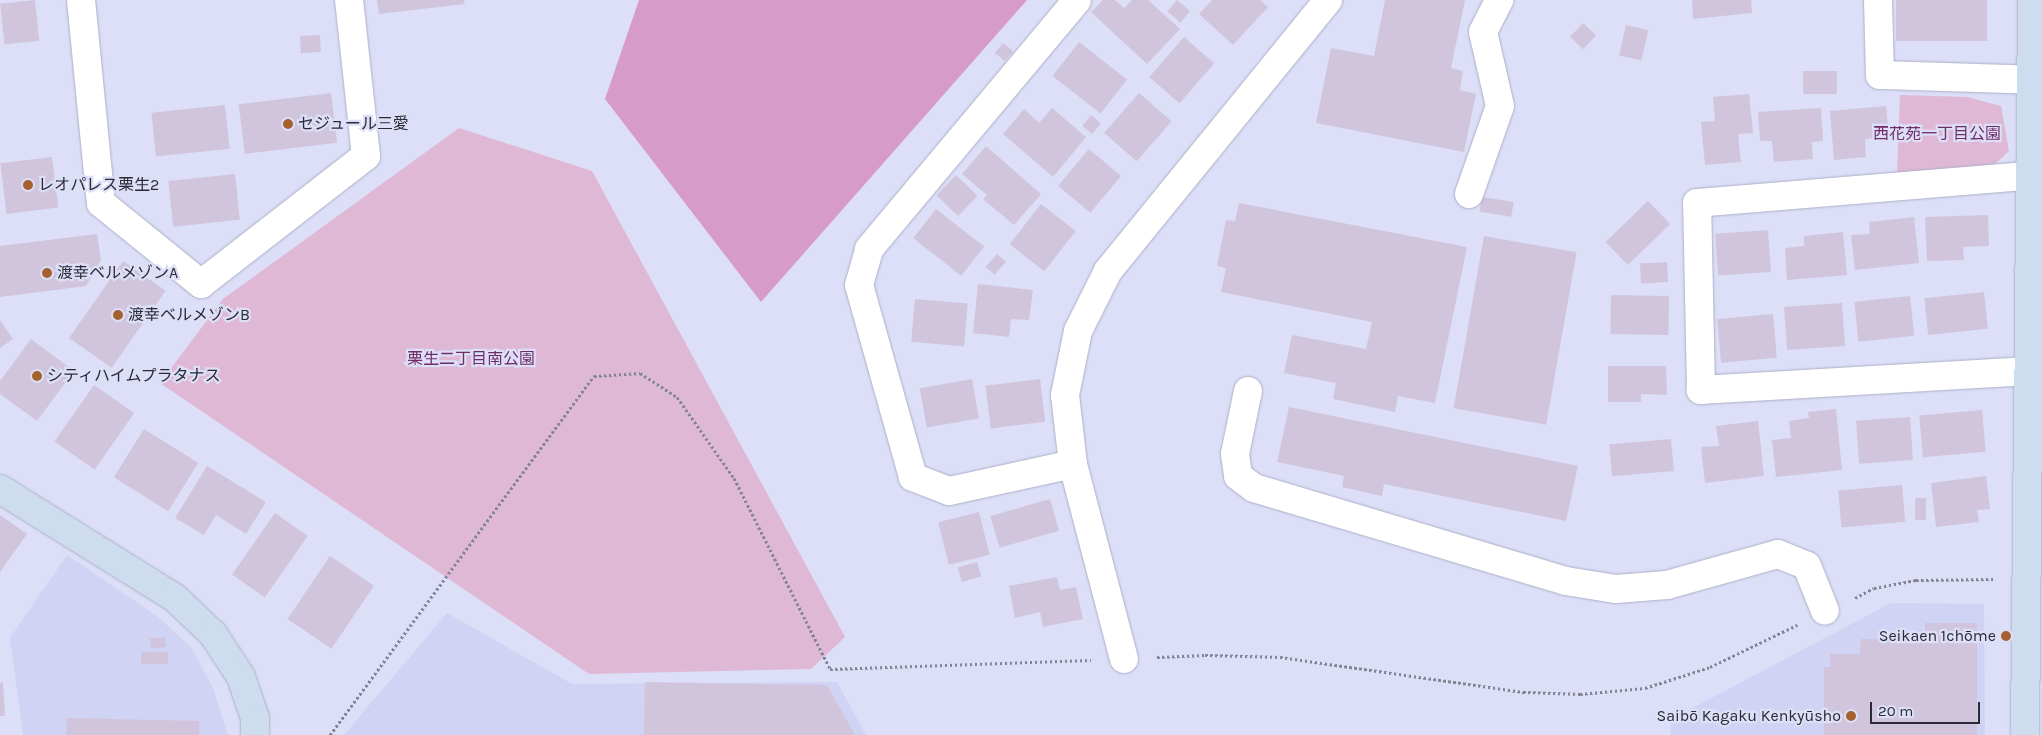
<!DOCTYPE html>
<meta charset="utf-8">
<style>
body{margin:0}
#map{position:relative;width:2042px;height:735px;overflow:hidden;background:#dcdff7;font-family:Karla,"Noto Sans JP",sans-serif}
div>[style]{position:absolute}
.built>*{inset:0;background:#d0d3f3}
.green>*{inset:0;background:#dfb8d6}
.forest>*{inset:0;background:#d69bc9}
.building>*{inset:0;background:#d0c5dc;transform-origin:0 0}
.path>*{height:3px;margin-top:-1.5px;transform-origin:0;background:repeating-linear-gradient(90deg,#838595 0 2.5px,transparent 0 5px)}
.roads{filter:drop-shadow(0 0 1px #acafc6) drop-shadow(0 0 1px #acafc6)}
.street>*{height:28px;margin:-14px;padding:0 14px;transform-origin:14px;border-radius:14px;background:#fff}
.secondary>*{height:28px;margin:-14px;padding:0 14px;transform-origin:14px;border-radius:14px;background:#cddcee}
.dots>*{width:14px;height:14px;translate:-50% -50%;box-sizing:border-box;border:2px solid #dcdff7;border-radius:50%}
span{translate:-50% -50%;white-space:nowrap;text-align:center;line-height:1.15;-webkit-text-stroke:4.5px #dcdff7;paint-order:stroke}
.poi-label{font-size:16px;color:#2a2b34}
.left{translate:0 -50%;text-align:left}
.right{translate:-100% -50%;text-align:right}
.park-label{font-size:16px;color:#712d66}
.scale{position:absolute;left:1870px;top:702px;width:110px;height:22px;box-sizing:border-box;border:2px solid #2a2b34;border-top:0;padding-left:6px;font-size:15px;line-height:18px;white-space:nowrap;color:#2a2b34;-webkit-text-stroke:4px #dcdff7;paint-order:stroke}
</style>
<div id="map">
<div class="built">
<div style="clip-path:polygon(67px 555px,157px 616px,191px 647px,213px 688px,228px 735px,23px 735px,10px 638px)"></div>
<div style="clip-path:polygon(1891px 603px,1984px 604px,1985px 735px,1671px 735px,1670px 720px)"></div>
<div style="clip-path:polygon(447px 613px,572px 684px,837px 682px,866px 735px,344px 735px)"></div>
</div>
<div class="green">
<div style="clip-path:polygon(1900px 95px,1967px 97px,2001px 106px,2009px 151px,1991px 168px,1897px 174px)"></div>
<div style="clip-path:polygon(459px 128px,592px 171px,845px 637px,811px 669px,589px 674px,160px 383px,223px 299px)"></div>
</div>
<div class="forest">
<div style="clip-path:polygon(639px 0,1027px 0,761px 302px,605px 99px)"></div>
</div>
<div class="building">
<div style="left:35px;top:0;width:41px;height:35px;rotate:84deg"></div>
<div style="clip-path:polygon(377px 0,464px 0,465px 4px,379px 14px)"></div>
<div style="clip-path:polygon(1103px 0,1115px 0,1124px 8px,1132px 0,1148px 0,1180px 29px,1147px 64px,1091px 12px)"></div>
<div style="left:1177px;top:0;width:17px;height:15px;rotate:40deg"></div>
<div style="clip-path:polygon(1212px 0,1260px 0,1268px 7px,1233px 45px,1199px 14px)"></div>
<div style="clip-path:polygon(1385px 0,1465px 0,1451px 68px,1463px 71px,1460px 90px,1476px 94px,1464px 152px,1316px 123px,1331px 48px,1374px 56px)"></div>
<div style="clip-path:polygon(1692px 0,1751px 0,1752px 13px,1693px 19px)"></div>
<div style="left:1896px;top:0;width:91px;height:41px"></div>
<div style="left:1583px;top:23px;width:18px;height:19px;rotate:43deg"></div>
<div style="left:1626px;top:25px;width:23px;height:31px;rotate:13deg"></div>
<div style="left:320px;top:35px;width:17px;height:20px;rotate:87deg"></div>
<div style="left:1184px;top:37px;width:40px;height:53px;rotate:41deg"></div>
<div style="left:1079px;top:42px;width:61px;height:43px;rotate:38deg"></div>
<div style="left:1003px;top:43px;width:13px;height:13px;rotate:39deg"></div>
<div style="left:1803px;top:71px;width:34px;height:23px"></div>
<div style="left:331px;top:93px;width:50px;height:93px;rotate:83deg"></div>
<div style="left:1139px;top:93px;width:43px;height:53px;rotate:41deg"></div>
<div style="clip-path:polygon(1749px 94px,1753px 133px,1738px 134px,1741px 162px,1705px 165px,1701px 122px,1715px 121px,1713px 97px)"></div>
<div style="left:225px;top:105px;width:44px;height:74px;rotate:84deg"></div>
<div style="clip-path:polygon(1886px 106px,1889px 137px,1865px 139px,1866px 157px,1834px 160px,1830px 111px)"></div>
<div style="clip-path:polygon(1052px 108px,1086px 137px,1053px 177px,1003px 134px,1024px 109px,1039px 123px)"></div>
<div style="clip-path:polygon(1821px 108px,1823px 141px,1812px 142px,1813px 159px,1774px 162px,1772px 141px,1760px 141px,1758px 112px)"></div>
<div style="left:1091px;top:115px;width:13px;height:14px;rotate:39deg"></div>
<div style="clip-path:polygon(986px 146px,1041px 194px,1014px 225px,983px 199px,987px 195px,962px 174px)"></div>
<div style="left:1089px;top:149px;width:42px;height:48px;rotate:40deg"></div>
<div style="left:52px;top:157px;width:51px;height:52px;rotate:83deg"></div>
<div style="left:235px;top:174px;width:46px;height:67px;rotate:84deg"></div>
<div style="left:956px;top:175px;width:30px;height:28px;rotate:44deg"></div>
<div style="left:1482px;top:197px;width:32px;height:15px;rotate:9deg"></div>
<div style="left:1648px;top:201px;width:32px;height:59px;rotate:46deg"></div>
<div style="clip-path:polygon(1239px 203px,1467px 247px,1435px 403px,1398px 396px,1395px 412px,1333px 399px,1336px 383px,1284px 373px,1292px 335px,1366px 349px,1372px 322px,1221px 292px,1226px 268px,1217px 266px,1226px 220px,1235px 221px)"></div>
<div style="left:1041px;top:204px;width:44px;height:51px;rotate:38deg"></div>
<div style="left:936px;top:209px;width:61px;height:37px;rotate:38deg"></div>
<div style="clip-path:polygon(1988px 215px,1989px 246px,1963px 247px,1964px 260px,1927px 261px,1925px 217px)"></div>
<div style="clip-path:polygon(1914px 217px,1919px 263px,1855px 270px,1851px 235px,1870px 234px,1869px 222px)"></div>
<div style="left:1768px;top:230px;width:42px;height:53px;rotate:86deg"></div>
<div style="clip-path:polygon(1843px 232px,1847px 275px,1787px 280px,1785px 248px,1804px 246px,1804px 236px)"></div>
<div style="clip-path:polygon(97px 234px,101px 260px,86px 286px,0 297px,0 246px)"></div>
<div style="left:1484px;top:236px;width:94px;height:175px;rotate:10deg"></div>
<div style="left:997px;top:254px;width:12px;height:17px;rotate:42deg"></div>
<div style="left:123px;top:261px;width:52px;height:94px;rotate:35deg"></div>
<div style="left:1667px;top:262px;width:20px;height:27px;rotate:87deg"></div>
<div style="clip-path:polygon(978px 284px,1033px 290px,1029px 320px,1011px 319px,1009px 337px,973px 333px)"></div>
<div style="left:1984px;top:292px;width:37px;height:60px;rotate:84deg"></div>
<div style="left:1611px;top:295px;width:58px;height:39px;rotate:1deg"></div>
<div style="left:1910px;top:296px;width:40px;height:56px;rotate:84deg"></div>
<div style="left:915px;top:299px;width:53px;height:43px;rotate:5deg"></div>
<div style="left:1842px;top:303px;width:43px;height:58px;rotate:86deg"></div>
<div style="left:1773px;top:314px;width:44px;height:56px;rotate:85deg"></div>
<div style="clip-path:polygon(0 320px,13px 339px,0 348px)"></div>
<div style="clip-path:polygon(31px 339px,74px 371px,37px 421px,0 394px,0 381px)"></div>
<div style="clip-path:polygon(1608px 366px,1666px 366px,1667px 395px,1641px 394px,1641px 402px,1608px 402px)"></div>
<div style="left:972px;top:379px;width:40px;height:53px;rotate:80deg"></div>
<div style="left:1040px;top:379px;width:43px;height:55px;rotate:83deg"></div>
<div style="left:94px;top:385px;width:49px;height:69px;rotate:35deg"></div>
<div style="clip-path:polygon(1289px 407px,1578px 466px,1566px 521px,1384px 484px,1382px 496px,1342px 487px,1344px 476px,1277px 462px)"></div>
<div style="clip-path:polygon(1836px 409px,1842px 470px,1776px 477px,1772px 440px,1791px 438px,1789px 421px,1809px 418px,1808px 412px)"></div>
<div style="left:1982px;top:410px;width:42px;height:63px;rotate:85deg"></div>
<div style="left:1910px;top:417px;width:43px;height:54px;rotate:86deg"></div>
<div style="clip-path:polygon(1758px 421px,1764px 476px,1705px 483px,1701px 447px,1719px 446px,1716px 426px)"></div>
<div style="left:144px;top:429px;width:64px;height:57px;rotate:32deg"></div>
<div style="left:1671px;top:439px;width:32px;height:62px;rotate:85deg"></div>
<div style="clip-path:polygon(207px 466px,266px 502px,246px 534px,216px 515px,204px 535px,175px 518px)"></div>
<div style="clip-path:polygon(1986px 476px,1990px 509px,1977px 510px,1979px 522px,1936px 527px,1931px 483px)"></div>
<div style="left:1902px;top:485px;width:37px;height:64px;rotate:85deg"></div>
<div style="left:1915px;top:498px;width:11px;height:22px"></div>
<div style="left:1050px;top:499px;width:33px;height:62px;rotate:74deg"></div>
<div style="left:979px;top:512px;width:44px;height:42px;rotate:76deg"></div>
<div style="left:275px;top:513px;width:40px;height:75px;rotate:35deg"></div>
<div style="clip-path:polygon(0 515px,27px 534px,0 572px)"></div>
<div style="left:330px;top:556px;width:53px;height:76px;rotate:34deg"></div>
<div style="left:977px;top:562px;width:15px;height:20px;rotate:74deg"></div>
<div style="clip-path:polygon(1057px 577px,1060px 590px,1076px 587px,1083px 619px,1043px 627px,1040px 612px,1015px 618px,1009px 586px)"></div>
<div style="clip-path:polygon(1925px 623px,1977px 623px,1977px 735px,1824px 735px,1824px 667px,1830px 667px,1830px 654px,1860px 654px,1861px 639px,1925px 639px)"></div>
<div style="left:165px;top:637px;width:10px;height:15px;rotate:84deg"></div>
<div style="left:168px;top:652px;width:12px;height:27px;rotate:90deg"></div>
<div style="clip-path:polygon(3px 682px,5px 716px,0 716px,0 683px)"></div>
<div style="clip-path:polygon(645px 682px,827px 685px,855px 735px,644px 735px)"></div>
<div style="clip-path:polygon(67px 718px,199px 721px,199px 735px,66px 735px)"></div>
</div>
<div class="path">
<div style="left:1855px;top:598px;width:21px;rotate:-28deg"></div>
<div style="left:1874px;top:588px;width:43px;rotate:-10.8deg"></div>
<div style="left:1916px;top:580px;width:77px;rotate:-0.7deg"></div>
<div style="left:1157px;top:657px;width:48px;rotate:-2.4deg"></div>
<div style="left:1205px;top:655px;width:75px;rotate:1.5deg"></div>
<div style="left:1280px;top:657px;width:246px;rotate:8.2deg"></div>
<div style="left:1523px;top:692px;width:57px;rotate:2deg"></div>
<div style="left:1580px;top:694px;width:65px;rotate:-5.3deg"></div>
<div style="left:1645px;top:688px;width:68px;rotate:-17.9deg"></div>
<div style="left:1710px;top:667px;width:97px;rotate:-25.8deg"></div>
<div style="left:330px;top:735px;width:446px;rotate:-53.7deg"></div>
<div style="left:594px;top:376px;width:46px;rotate:-3.7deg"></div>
<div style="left:640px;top:373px;width:44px;rotate:33deg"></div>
<div style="left:677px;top:397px;width:99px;rotate:54.9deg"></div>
<div style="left:734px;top:478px;width:214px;rotate:63.3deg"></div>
<div style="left:830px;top:669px;width:261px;rotate:-2deg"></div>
</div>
<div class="roads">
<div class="street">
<div style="left:81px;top:0;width:204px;rotate:84.4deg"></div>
<div style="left:101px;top:203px;width:129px;rotate:39deg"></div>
<div style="left:201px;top:284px;width:209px;rotate:-37.8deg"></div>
<div style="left:366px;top:156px;width:157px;rotate:-96.2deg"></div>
<div style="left:1878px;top:0;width:75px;rotate:88.5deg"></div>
<div style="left:1880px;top:75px;width:162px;rotate:1.8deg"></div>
<div style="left:1469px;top:194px;width:93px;rotate:-70.6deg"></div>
<div style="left:1500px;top:106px;width:76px;rotate:-102.9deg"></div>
<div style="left:1483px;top:32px;width:36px;rotate:-63deg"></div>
<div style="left:2028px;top:371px;width:328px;rotate:176.7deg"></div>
<div style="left:1701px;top:390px;width:187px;rotate:-91.2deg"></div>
<div style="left:1697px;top:203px;width:332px;rotate:-4.7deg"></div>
<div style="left:1248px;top:391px;width:64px;rotate:101.7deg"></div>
<div style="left:1235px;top:454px;width:22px;rotate:82deg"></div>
<div style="left:1238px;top:476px;width:20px;rotate:37deg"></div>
<div style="left:1254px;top:488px;width:326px;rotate:16.6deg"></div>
<div style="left:1566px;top:581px;width:51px;rotate:9.1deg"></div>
<div style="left:1616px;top:589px;width:51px;rotate:-4.5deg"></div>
<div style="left:1667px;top:585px;width:115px;rotate:-15.6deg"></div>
<div style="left:1778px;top:554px;width:31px;rotate:22deg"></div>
<div style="left:1807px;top:566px;width:48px;rotate:68.2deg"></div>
<div style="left:1073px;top:464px;width:127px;rotate:167.7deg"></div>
<div style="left:949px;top:491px;width:39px;rotate:-159deg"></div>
<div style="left:913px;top:477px;width:199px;rotate:-105.7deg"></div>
<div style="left:859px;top:285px;width:37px;rotate:-74deg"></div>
<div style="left:869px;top:249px;width:324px;rotate:-50.1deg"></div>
<div style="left:1124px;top:659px;width:202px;rotate:-104.7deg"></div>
<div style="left:1073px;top:464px;width:69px;rotate:-96.6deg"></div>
<div style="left:1065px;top:395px;width:65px;rotate:-78.5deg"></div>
<div style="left:1078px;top:331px;width:67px;rotate:-63.4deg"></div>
<div style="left:1108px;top:271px;width:349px;rotate:-50.9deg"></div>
</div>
<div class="secondary">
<div style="left:0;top:489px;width:206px;rotate:31.9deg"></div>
<div style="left:175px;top:598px;width:52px;rotate:43.5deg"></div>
<div style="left:213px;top:634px;width:51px;rotate:56.9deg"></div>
<div style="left:241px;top:677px;width:43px;rotate:71.1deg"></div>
<div style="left:255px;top:718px;width:17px;rotate:90deg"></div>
<div style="left:2025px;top:735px;width:735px;rotate:-89.45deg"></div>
</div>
</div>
<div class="dots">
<div style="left:288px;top:124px;background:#a4612f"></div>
<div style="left:28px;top:185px;background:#a4612f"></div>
<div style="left:47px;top:273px;background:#a4612f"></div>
<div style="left:118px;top:315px;background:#a4612f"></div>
<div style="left:37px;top:376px;background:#a4612f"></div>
<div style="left:2006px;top:636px;background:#a4612f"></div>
<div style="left:1851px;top:716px;background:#a4612f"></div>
</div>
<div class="poi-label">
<span class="left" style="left:298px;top:124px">セジュール三愛</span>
<span class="left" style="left:38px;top:185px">レオパレス栗生2</span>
<span class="left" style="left:57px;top:273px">渡幸ベルメゾンA</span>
<span class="left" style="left:128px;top:315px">渡幸ベルメゾンB</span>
<span class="left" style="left:47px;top:376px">シティハイムプラタナス</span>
<span class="right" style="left:1996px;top:636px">Seikaen 1chōme</span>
<span class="right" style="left:1841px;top:716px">Saibō Kagaku Kenkyūsho</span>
</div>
<div class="park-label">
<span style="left:1937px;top:134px">西花苑一丁目公園</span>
<span style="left:471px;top:359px">栗生二丁目南公園</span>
</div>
<div class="scale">20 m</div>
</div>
